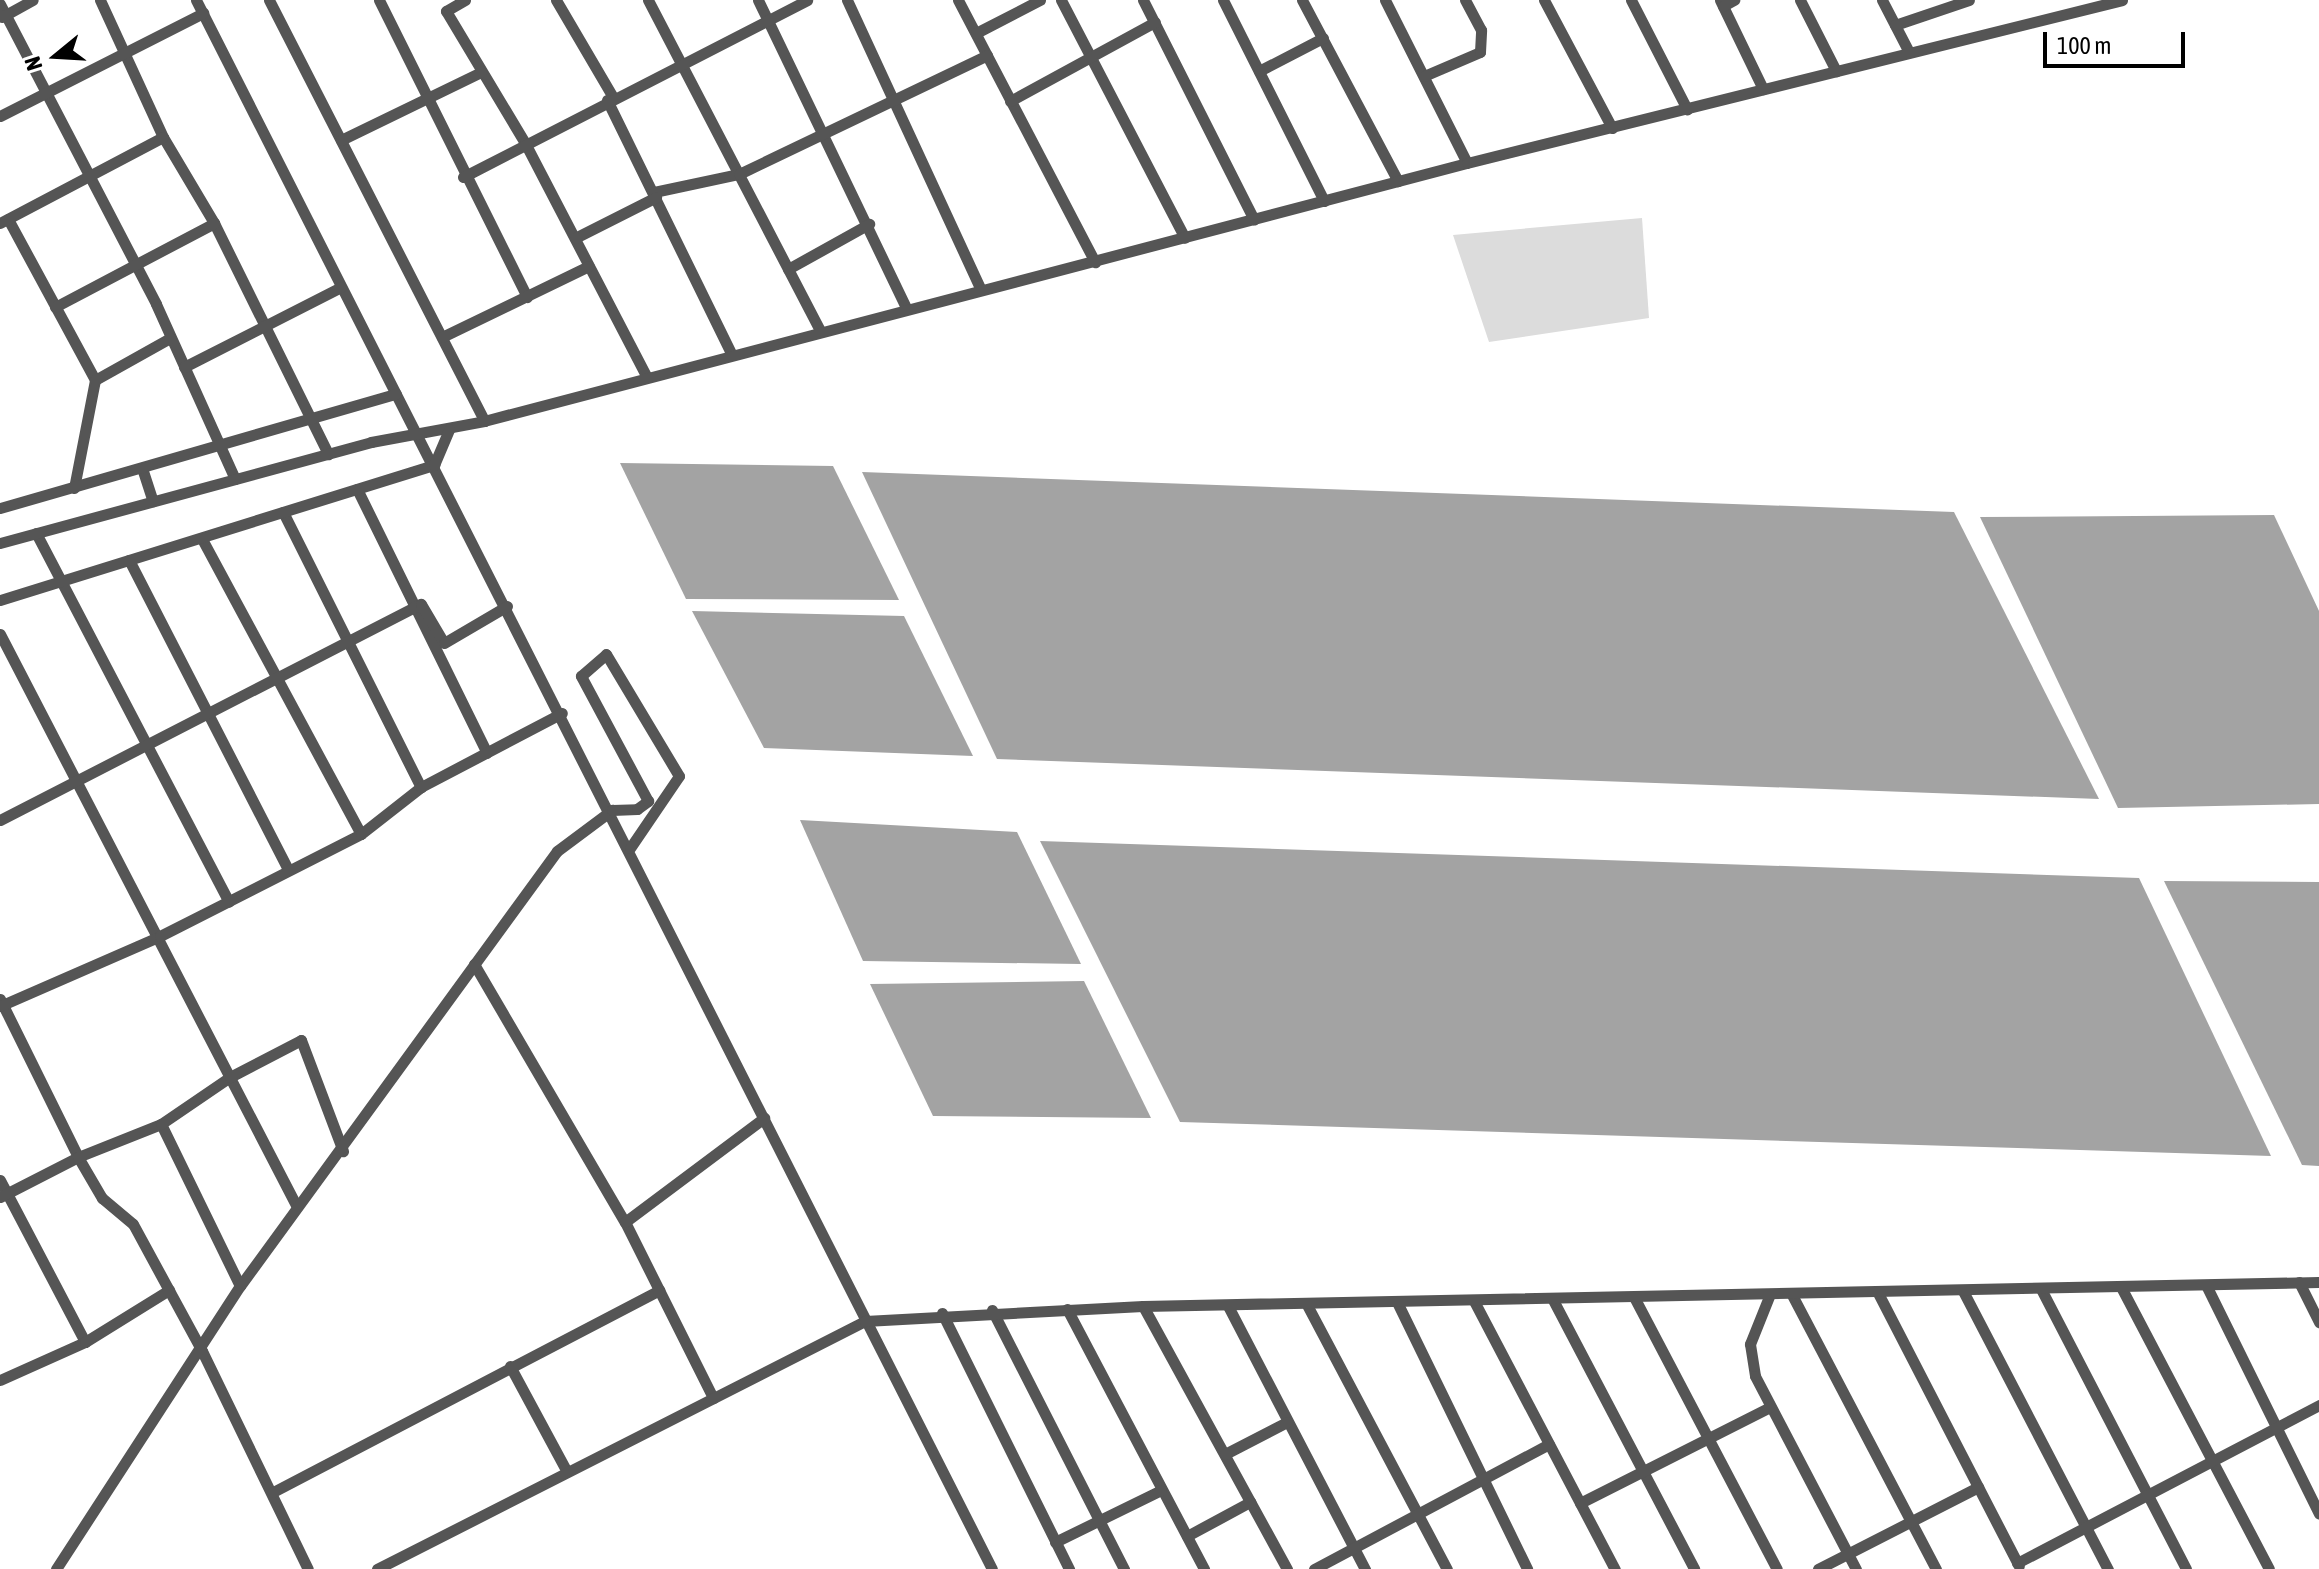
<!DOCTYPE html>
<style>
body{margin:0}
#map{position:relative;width:2319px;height:1569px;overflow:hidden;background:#fff;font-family:"Asap Condensed",sans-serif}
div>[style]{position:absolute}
.green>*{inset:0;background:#dcdcdc}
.water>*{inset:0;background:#a3a3a3}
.minor>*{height:11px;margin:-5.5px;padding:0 5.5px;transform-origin:5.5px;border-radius:5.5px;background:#555}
span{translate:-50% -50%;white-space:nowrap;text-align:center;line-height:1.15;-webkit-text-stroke:8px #fff;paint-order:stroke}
.north{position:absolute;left:16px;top:16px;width:80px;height:80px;-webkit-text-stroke:6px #fff;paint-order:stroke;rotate:252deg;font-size:22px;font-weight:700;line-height:32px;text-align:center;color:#000}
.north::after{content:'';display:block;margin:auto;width:28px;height:36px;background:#000;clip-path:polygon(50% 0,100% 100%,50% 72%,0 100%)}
.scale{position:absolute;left:2043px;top:32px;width:142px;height:36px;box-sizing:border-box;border:4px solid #000;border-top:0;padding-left:10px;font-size:24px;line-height:28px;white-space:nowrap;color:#000;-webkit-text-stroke:6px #fff;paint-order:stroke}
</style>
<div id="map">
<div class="green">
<div style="clip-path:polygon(1642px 218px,1649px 318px,1489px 342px,1453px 235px)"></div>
</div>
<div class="water">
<div style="clip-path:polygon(620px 463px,833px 466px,899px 600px,686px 599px)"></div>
<div style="clip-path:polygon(862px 472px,1954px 512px,2099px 799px,997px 759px)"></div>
<div style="clip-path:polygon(2274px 515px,2319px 611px,2319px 804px,2118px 808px,1980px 517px)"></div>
<div style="clip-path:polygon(692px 611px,904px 616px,973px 756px,764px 748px)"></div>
<div style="clip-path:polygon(800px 820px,1017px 832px,1081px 964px,863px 961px)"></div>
<div style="clip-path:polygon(1040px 841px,2139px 878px,2271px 1156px,1180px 1122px)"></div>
<div style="clip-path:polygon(2164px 881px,2319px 882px,2319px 1166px,2302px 1165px)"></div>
<div style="clip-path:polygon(1084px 981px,1151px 1118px,933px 1116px,870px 984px)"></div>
</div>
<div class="minor">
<div style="left:100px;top:0;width:151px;rotate:65.3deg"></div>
<div style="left:163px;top:137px;width:100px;rotate:59.3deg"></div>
<div style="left:214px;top:223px;width:258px;rotate:63.7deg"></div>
<div style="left:196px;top:0;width:1759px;rotate:63.1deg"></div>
<div style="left:269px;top:0;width:473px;rotate:62.9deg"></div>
<div style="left:379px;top:0;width:332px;rotate:63.5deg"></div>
<div style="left:465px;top:0;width:22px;rotate:150deg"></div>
<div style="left:446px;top:11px;width:154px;rotate:59.1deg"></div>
<div style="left:525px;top:143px;width:264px;rotate:62.5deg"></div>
<div style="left:556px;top:0;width:113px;rotate:59.6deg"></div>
<div style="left:648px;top:0;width:374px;rotate:62.5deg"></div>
<div style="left:758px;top:0;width:343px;rotate:64.3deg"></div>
<div style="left:847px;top:0;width:319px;rotate:65.2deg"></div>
<div style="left:958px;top:0;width:296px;rotate:62.4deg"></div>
<div style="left:1061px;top:0;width:268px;rotate:62.5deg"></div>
<div style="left:1143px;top:0;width:246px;rotate:63.2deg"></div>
<div style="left:1223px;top:0;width:225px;rotate:63.3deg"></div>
<div style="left:1302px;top:0;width:205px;rotate:62.1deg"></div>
<div style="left:1385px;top:0;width:182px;rotate:63.3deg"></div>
<div style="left:1544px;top:0;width:145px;rotate:62deg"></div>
<div style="left:1631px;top:0;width:123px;rotate:62.8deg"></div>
<div style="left:1720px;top:0;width:99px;rotate:64.2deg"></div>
<div style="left:1800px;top:0;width:80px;rotate:63.1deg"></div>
<div style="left:1882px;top:0;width:59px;rotate:62.6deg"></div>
<div style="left:0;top:4px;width:338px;rotate:62.5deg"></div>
<div style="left:156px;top:304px;width:192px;rotate:65.7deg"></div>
<div style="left:1723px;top:6px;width:13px;rotate:-29deg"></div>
<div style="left:2px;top:17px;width:35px;rotate:-29deg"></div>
<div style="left:1895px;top:25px;width:78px;rotate:-18.7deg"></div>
<div style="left:976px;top:33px;width:72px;rotate:-27.3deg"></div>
<div style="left:1259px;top:71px;width:72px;rotate:-27.3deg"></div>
<div style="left:1424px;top:76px;width:61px;rotate:-23.2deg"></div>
<div style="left:1480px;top:52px;width:22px;rotate:-87deg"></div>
<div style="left:1481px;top:30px;width:34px;rotate:-118deg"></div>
<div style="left:607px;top:100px;width:284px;rotate:63.9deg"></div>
<div style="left:1010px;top:101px;width:165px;rotate:-28.6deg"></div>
<div style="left:0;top:116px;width:228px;rotate:-26.9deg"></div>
<div style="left:341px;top:140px;width:156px;rotate:-25.9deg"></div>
<div style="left:463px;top:177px;width:387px;rotate:-27.2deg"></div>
<div style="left:654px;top:192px;width:87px;rotate:-12deg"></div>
<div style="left:739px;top:174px;width:275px;rotate:-25.6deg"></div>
<div style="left:8px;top:219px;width:183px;rotate:61.6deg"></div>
<div style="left:95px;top:380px;width:110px;rotate:101deg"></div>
<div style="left:0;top:223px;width:184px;rotate:-27.8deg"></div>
<div style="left:575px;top:238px;width:91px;rotate:-26.8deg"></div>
<div style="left:788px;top:269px;width:93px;rotate:-29.1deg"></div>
<div style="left:55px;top:307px;width:180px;rotate:-27.8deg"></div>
<div style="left:442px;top:337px;width:163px;rotate:-25.8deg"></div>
<div style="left:184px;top:367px;width:176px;rotate:-27deg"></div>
<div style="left:95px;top:380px;width:86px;rotate:-29.2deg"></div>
<div style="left:142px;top:468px;width:35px;rotate:72deg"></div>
<div style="left:357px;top:489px;width:294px;rotate:63.8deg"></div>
<div style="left:0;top:508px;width:412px;rotate:-16.1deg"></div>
<div style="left:283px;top:512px;width:308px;rotate:63.4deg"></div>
<div style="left:36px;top:533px;width:416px;rotate:62.4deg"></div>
<div style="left:202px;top:539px;width:335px;rotate:61.7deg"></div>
<div style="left:0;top:543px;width:385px;rotate:-15.2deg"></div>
<div style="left:371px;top:442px;width:115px;rotate:-10.5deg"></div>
<div style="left:484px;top:421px;width:1016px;rotate:-14.71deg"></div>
<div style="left:1467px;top:163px;width:675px;rotate:-13.97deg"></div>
<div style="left:129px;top:560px;width:346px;rotate:62.8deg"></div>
<div style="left:0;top:600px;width:455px;rotate:-17.3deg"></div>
<div style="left:434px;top:465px;width:39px;rotate:-67deg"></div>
<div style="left:0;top:634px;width:645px;rotate:62.6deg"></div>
<div style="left:0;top:820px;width:473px;rotate:-27.2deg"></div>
<div style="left:421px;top:604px;width:45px;rotate:59.5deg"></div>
<div style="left:444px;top:643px;width:73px;rotate:-30.4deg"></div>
<div style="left:474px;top:964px;width:299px;rotate:59.7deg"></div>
<div style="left:625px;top:1222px;width:197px;rotate:63.4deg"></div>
<div style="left:0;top:999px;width:176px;rotate:63.7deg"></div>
<div style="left:78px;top:1157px;width:48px;rotate:59.7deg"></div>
<div style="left:102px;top:1198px;width:40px;rotate:40deg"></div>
<div style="left:133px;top:1224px;width:145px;rotate:61.5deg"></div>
<div style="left:202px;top:1351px;width:242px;rotate:64.1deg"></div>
<div style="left:0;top:1006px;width:175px;rotate:-23.6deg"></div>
<div style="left:160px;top:936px;width:225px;rotate:-26.9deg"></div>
<div style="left:361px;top:834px;width:76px;rotate:-38.1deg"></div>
<div style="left:421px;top:787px;width:159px;rotate:-27.7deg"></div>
<div style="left:161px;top:1124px;width:180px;rotate:64deg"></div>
<div style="left:0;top:1180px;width:183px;rotate:62.3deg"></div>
<div style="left:0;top:1197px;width:88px;rotate:-27.1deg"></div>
<div style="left:78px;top:1157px;width:89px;rotate:-21.7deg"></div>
<div style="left:161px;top:1124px;width:83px;rotate:-34.3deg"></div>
<div style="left:230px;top:1077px;width:80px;rotate:-27.5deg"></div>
<div style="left:301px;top:1040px;width:119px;rotate:69.3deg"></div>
<div style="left:625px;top:1222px;width:174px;rotate:-36.8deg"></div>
<div style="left:2299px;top:1282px;width:45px;rotate:63.4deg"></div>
<div style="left:2206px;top:1285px;width:255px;rotate:63.7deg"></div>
<div style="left:2121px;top:1287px;width:318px;rotate:62.3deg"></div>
<div style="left:2041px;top:1289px;width:315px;rotate:62.6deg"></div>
<div style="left:1963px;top:1291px;width:314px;rotate:62.5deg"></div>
<div style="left:1791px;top:1293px;width:312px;rotate:62.3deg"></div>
<div style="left:1878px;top:1293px;width:307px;rotate:62.7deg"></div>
<div style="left:1770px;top:1294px;width:54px;rotate:111.8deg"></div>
<div style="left:1750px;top:1344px;width:32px;rotate:81deg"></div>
<div style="left:1755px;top:1376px;width:218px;rotate:62.4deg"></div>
<div style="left:1634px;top:1297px;width:307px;rotate:62.3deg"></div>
<div style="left:1552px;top:1298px;width:306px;rotate:62.3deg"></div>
<div style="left:1474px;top:1301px;width:303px;rotate:62.3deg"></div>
<div style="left:1397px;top:1302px;width:297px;rotate:64deg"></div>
<div style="left:1306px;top:1303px;width:301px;rotate:62.1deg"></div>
<div style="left:1143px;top:1306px;width:300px;rotate:61.3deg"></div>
<div style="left:1228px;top:1306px;width:297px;rotate:62.5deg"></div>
<div style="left:1067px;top:1309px;width:294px;rotate:62.2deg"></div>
<div style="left:992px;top:1310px;width:291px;rotate:63deg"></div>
<div style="left:942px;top:1313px;width:286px;rotate:63.6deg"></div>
<div style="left:510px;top:1366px;width:118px;rotate:61.7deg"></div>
<div style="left:0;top:1380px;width:93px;rotate:-24.1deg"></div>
<div style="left:85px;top:1342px;width:99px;rotate:-31.8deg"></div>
<div style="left:1225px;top:1454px;width:70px;rotate:-27.3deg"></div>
<div style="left:273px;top:1492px;width:436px;rotate:-27.6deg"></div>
<div style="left:1580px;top:1503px;width:211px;rotate:-26.8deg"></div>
<div style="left:1187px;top:1536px;width:72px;rotate:-28.4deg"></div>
<div style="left:1055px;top:1542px;width:118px;rotate:-26.1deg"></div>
<div style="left:2017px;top:1563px;width:341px;rotate:-27.6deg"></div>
<div style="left:56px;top:1569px;width:338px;rotate:-57deg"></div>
<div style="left:240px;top:1286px;width:538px;rotate:-53.92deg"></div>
<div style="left:557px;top:851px;width:69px;rotate:-36.7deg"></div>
<div style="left:612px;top:810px;width:25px;rotate:-2deg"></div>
<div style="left:637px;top:809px;width:14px;rotate:-36deg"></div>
<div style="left:648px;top:801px;width:142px;rotate:-118.2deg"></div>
<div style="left:581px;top:676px;width:33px;rotate:-41deg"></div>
<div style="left:606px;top:654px;width:142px;rotate:59.1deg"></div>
<div style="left:679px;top:776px;width:87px;rotate:124.2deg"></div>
<div style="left:377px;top:1569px;width:547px;rotate:-26.94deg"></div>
<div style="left:865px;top:1321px;width:278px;rotate:-3.1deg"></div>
<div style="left:1143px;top:1306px;width:1176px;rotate:-1.17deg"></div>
<div style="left:1314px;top:1569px;width:266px;rotate:-28deg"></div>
<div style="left:1818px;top:1569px;width:180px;rotate:-27.1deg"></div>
</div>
<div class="north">N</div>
<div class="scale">100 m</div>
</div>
